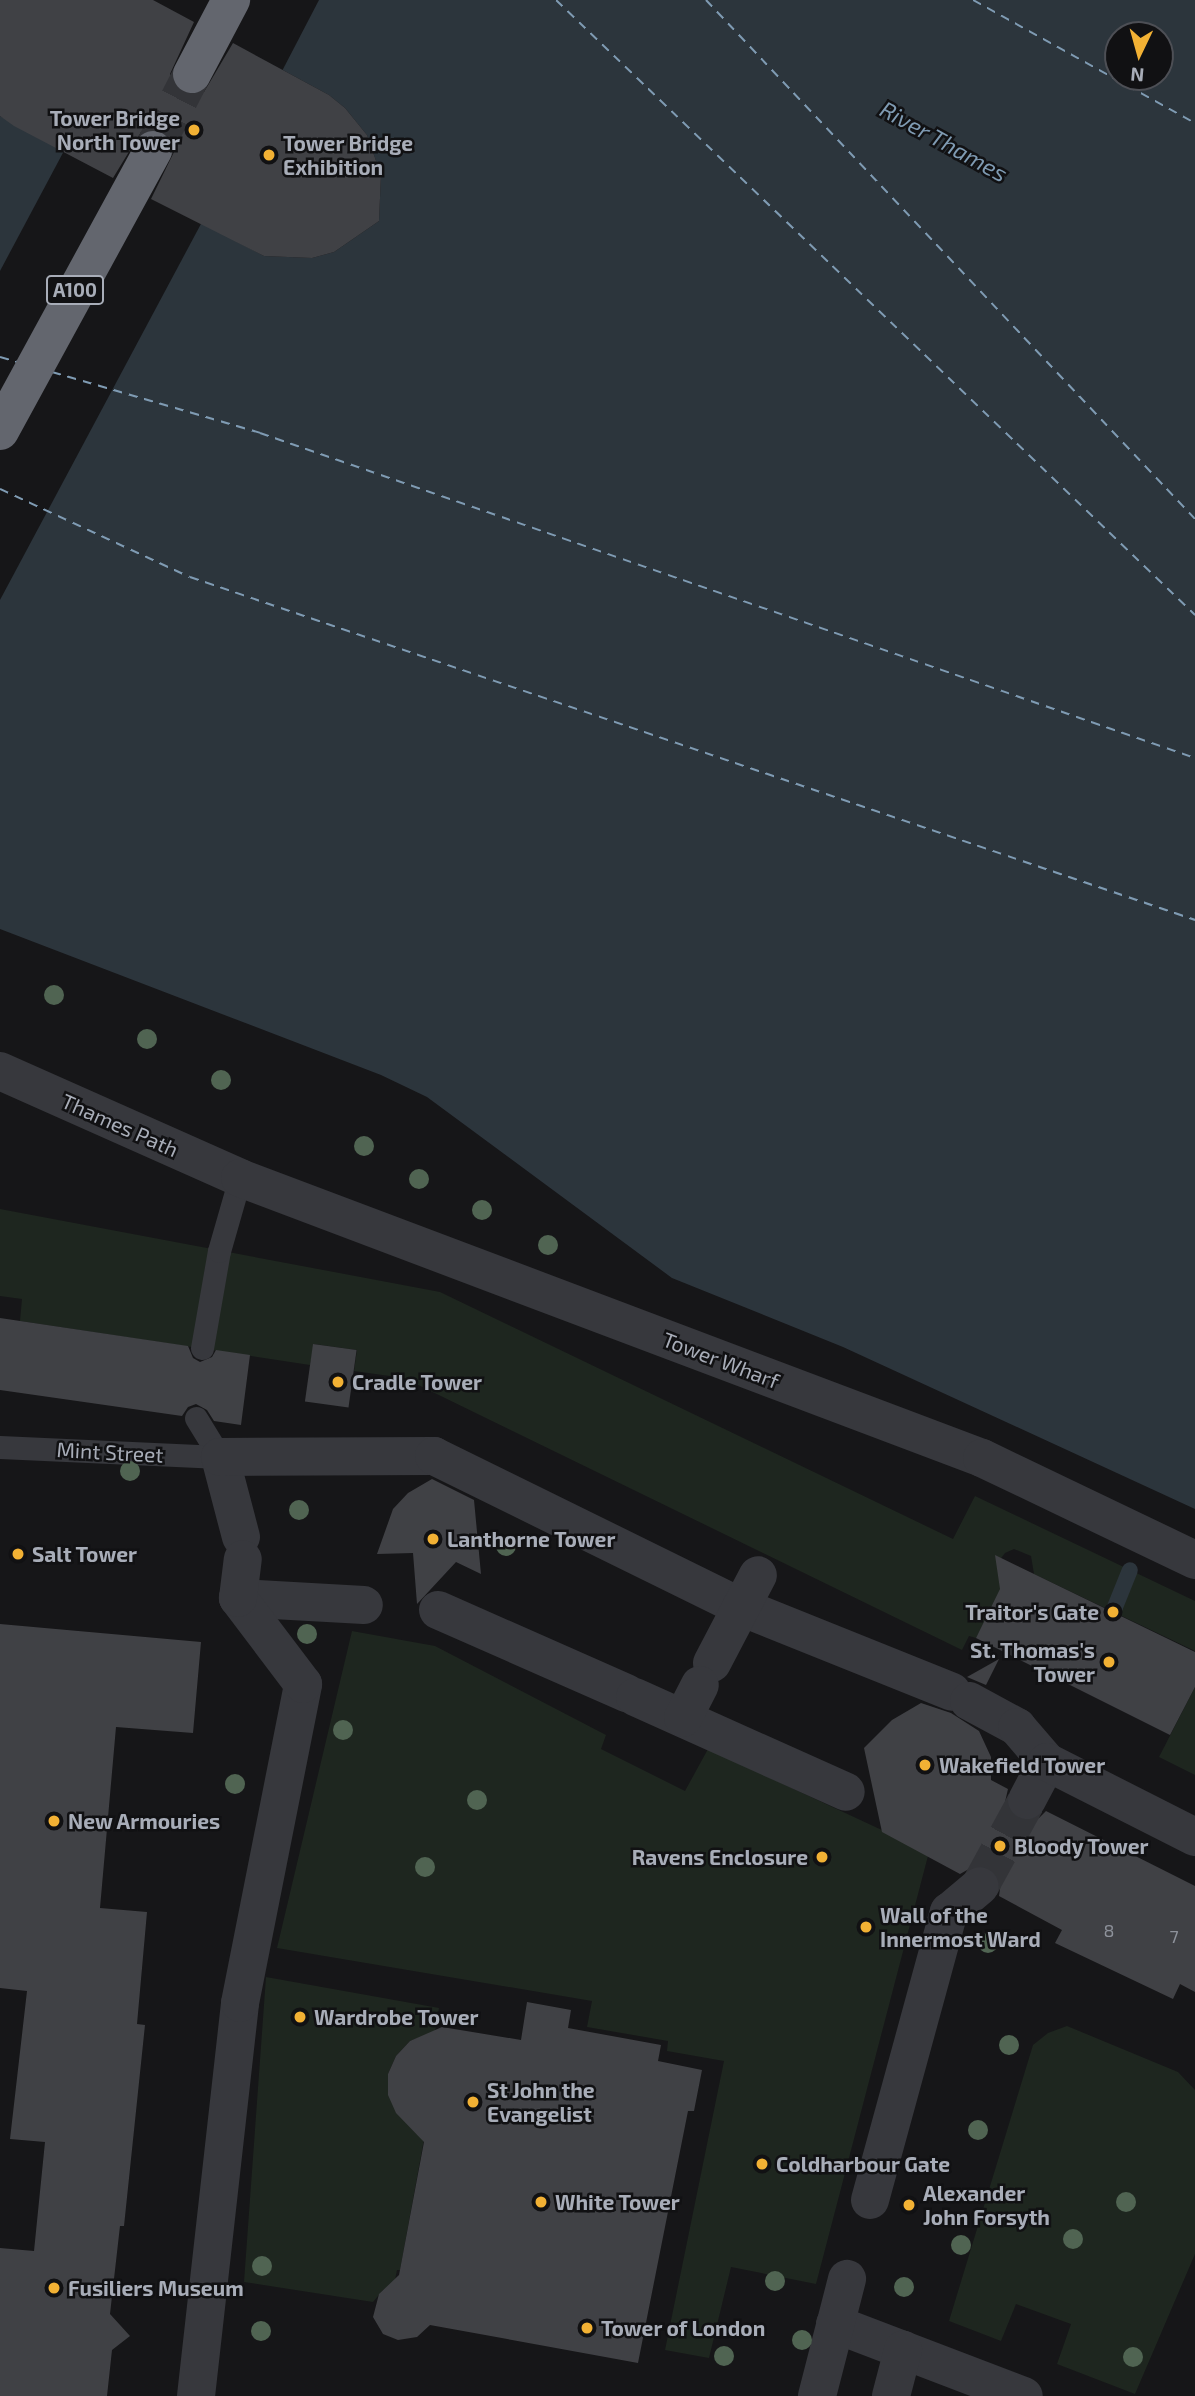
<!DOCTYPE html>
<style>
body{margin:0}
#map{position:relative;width:1195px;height:2396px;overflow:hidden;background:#161618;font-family:"Exo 2",sans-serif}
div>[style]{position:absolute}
.green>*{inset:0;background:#1e261f}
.water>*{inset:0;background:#2c353c}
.pier>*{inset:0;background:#161618}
.stream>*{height:16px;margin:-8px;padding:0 8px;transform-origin:8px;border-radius:8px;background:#2c353c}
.ferry>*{height:2px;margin-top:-1px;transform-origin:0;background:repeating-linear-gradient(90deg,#7f9bb3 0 9px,transparent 0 16px)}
.building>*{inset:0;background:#404145;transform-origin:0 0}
.street-tunnel>*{height:38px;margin-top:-19px;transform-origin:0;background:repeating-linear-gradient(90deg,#333438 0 38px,transparent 0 57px)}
.highway-tunnel>*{height:38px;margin-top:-19px;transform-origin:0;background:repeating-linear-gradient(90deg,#333438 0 38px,transparent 0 57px)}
.lane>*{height:23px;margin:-11.5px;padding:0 11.5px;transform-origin:11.5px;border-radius:11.5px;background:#37383d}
.street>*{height:38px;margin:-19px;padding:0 19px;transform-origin:19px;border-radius:19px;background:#37383d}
.highway>*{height:38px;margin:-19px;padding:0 19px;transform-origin:19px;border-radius:19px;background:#63666e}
.trees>*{width:20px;height:20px;margin:-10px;border-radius:50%;background:#506452}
.dots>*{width:19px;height:19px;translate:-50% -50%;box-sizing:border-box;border:4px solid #111113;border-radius:50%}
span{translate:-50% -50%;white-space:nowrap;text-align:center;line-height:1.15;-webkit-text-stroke:5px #111113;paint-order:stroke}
.number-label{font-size:18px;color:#8e929b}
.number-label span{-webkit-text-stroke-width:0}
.shield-label span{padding:2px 5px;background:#111113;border:2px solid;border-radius:5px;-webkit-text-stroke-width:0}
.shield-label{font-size:19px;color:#a8adb8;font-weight:700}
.poi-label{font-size:21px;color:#a8adb8;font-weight:700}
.right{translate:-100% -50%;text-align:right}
.left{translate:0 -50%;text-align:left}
.street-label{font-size:21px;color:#a8adb8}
.water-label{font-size:23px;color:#7f9bb3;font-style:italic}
.north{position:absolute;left:1104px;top:21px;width:70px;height:70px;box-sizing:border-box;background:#111113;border:2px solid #4d4f55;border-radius:50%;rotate:185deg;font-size:19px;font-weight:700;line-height:28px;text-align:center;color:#a8adb8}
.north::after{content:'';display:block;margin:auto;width:24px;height:32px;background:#f2b134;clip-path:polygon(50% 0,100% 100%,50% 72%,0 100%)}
</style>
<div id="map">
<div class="green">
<div style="clip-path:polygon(0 1209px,440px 1292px,953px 1539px,975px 1496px,1195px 1601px,1195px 1651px,1034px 1574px,1031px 1556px,1014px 1549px,1005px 1553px,999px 1561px,998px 1574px,1004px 1583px,976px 1638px,969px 1636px,962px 1650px,404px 1378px,354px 1371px,357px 1350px,314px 1344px,310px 1365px,20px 1321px,22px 1299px,0 1296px)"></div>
<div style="clip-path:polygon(352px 1631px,435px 1646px,606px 1735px,601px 1749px,685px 1791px,708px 1749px,929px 1852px,816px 2284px,731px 2267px,709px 2358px,665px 2350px,724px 2061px,667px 2051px,668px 2041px,587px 2027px,592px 2001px,277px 1948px)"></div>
<div style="clip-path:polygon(1195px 1687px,1195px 1775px,1159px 1757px)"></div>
<div style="clip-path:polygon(266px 1977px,439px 2008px,435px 2032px,410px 2041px,396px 2056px,388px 2074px,425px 2134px,400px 2270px,397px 2270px,394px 2285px,383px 2290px,373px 2302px,244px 2282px)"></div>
<div style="clip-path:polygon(1067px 2026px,1178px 2072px,1195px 2090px,1195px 2254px,1135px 2394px,1057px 2364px,1071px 2324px,1016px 2304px,1001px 2341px,949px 2321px,1033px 2045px,1048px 2033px)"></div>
</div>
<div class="water">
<div style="clip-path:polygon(evenodd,153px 0,1195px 0,1195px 1509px,843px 1347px,672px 1278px,427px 1097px,381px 1075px,0 929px,0 116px,264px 256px,312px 258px,334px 252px,379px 221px,381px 175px,367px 135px,345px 108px,329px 95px,153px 0,1118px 35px,1160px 35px,1160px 77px,1118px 77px,1118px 35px)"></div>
</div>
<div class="pier">
<div style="clip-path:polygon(149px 0,319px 0,281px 73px)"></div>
<div style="clip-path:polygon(65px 149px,202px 222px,0 600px,0 271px)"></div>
</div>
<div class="stream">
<div style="left:1113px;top:1612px;width:45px;rotate:-68deg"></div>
</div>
<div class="ferry">
<div style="left:556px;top:0;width:887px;rotate:43.9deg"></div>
<div style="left:706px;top:0;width:713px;rotate:46.7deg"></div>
<div style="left:973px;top:0;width:254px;rotate:29deg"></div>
<div style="left:0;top:357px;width:18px;rotate:16deg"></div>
<div style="left:52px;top:372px;width:217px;rotate:16.3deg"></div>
<div style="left:260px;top:433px;width:990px;rotate:19.17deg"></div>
<div style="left:0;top:489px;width:209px;rotate:24.9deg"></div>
<div style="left:190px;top:577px;width:1062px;rotate:18.84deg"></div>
</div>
<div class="building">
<div style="clip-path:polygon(0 0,153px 0,194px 22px,170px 74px,173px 85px,181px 93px,192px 96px,204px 92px,233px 43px,329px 95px,345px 108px,367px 135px,381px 175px,379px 221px,334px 252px,312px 258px,264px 256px,151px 199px,175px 150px,171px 138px,163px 131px,152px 128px,141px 132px,113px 178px,14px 126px,0 116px)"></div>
<div style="clip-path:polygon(0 1318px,188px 1346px,193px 1358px,200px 1362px,212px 1357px,216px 1350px,250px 1355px,241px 1425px,214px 1421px,207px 1410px,196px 1404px,188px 1407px,182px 1416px,0 1390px)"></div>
<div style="left:313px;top:1344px;width:44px;height:58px;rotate:8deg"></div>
<div style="clip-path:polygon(432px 1479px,474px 1500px,481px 1574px,456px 1562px,417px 1604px,413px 1553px,377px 1554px,393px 1509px,408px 1493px)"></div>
<div style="clip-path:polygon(995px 1555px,1195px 1652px,1195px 1687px,1170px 1735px,976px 1638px,1000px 1589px)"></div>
<div style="clip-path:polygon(0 1624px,201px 1642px,193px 1733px,116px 1727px,100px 1908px,147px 1912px,137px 2024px,145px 2025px,124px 2226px,120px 2226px,110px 2314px,130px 2336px,112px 2350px,107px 2396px,0 2396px,0 2248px,34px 2251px,45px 2142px,10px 2139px,27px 1991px,0 1988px)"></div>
<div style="clip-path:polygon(999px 1659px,986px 1685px,967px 1677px)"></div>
<div style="clip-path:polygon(921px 1703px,951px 1713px,979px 1731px,991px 1757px,991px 1780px,1008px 1789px,1005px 1802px,1009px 1812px,1016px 1819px,1029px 1822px,1039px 1818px,1046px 1811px,1195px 1886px,1195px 1992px,1180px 1984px,1173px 1999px,1055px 1943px,1062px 1930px,999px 1896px,1001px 1882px,997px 1873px,988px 1866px,976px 1865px,960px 1874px,882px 1832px,864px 1748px,892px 1720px)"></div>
<div style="clip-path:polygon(527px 2002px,571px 2010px,568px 2028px,661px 2045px,658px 2061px,702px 2070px,694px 2111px,688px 2111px,638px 2363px,430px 2325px,417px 2337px,398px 2340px,383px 2334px,373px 2317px,379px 2294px,399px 2275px,424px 2142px,396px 2113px,388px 2095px,388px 2074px,396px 2056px,410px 2041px,442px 2027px,521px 2040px)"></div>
</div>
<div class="street-tunnel">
<div style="left:980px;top:1886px;width:98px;rotate:-61.3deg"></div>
</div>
<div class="highway-tunnel">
<div style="left:153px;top:150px;width:85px;rotate:-62.8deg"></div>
</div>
<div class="lane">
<div style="left:202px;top:1348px;width:98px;rotate:-80.1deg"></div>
<div style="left:219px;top:1251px;width:76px;rotate:-74deg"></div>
<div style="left:196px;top:1418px;width:46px;rotate:58.4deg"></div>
<div style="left:0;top:1447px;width:220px;rotate:2.6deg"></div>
</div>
<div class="street">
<div style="left:0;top:1071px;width:263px;rotate:24deg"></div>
<div style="left:240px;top:1178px;width:793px;rotate:20.67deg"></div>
<div style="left:982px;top:1458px;width:236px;rotate:25.6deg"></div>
<div style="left:241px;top:1537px;width:83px;rotate:-104.7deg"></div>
<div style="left:220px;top:1457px;width:214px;rotate:-0.3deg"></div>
<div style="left:434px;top:1456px;width:342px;rotate:26.2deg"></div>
<div style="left:741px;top:1607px;width:227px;rotate:21.9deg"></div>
<div style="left:238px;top:1598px;width:126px;rotate:3.2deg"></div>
<div style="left:438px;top:1610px;width:206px;rotate:23.8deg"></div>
<div style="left:712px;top:1663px;width:99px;rotate:-62.4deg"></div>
<div style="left:635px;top:1697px;width:231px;rotate:24.2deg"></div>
<div style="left:969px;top:1701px;width:55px;rotate:28.4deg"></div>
<div style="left:1017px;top:1727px;width:46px;rotate:49.4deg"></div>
<div style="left:683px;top:1718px;width:37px;rotate:-63deg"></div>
<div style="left:1027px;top:1800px;width:43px;rotate:-62.2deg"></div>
<div style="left:1047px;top:1762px;width:166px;rotate:26.9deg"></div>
<div style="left:870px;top:2200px;width:299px;rotate:-74.7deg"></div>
<div style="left:949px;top:1912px;width:40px;rotate:-40deg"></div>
<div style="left:835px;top:2324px;width:202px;rotate:20.9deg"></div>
<div style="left:196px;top:2396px;width:395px;rotate:-83.6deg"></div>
<div style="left:240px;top:2003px;width:325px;rotate:-78.8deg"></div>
<div style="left:303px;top:1684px;width:108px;rotate:-127.1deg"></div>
<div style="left:238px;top:1598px;width:39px;rotate:-83deg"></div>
<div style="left:817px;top:2396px;width:121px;rotate:-75.6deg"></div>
<div style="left:891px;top:2396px;width:48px;rotate:-75.4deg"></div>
</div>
<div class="highway">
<div style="left:192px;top:74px;width:84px;rotate:-62.2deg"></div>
<div style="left:0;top:431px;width:320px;rotate:-61.4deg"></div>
</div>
<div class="trees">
<div style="left:54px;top:995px"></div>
<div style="left:147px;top:1039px"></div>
<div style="left:221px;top:1080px"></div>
<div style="left:364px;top:1146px"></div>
<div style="left:419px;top:1179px"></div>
<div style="left:482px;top:1210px"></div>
<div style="left:548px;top:1245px"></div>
<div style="left:130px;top:1471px"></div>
<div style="left:299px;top:1510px"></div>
<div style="left:506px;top:1546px"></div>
<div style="left:307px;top:1634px"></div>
<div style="left:343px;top:1730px"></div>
<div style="left:235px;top:1784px"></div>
<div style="left:477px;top:1800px"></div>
<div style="left:425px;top:1867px"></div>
<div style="left:988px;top:1943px"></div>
<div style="left:1009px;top:2045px"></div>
<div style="left:978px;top:2130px"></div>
<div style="left:1126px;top:2202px"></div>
<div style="left:1073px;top:2239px"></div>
<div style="left:961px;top:2245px"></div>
<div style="left:262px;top:2266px"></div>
<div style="left:775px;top:2281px"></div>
<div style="left:904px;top:2287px"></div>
<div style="left:261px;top:2331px"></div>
<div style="left:802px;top:2340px"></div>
<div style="left:724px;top:2356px"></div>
<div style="left:1133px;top:2357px"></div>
</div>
<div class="dots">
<div style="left:194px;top:130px;background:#f2b134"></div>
<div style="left:269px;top:155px;background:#f2b134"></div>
<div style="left:338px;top:1382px;background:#f2b134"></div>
<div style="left:433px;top:1539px;background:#f2b134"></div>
<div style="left:18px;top:1554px;background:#f2b134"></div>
<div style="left:1113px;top:1612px;background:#f2b134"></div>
<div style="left:1109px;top:1662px;background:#f2b134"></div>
<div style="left:925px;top:1765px;background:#f2b134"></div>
<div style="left:54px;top:1821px;background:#f2b134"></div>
<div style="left:1000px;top:1846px;background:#f2b134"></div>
<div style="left:822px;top:1857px;background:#f2b134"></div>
<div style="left:866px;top:1927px;background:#f2b134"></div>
<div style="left:300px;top:2017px;background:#f2b134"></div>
<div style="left:473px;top:2102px;background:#f2b134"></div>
<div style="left:762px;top:2164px;background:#f2b134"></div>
<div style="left:541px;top:2202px;background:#f2b134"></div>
<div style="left:909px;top:2205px;background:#f2b134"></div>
<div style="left:54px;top:2288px;background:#f2b134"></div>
<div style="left:587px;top:2328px;background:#f2b134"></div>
</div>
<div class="number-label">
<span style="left:1109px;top:1930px">8</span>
<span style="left:1174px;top:1936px">7</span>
</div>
<div class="shield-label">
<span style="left:75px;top:290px">A100</span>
</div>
<div class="poi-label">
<span class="right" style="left:180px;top:130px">Tower Bridge<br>North Tower</span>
<span class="left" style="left:283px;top:155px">Tower Bridge<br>Exhibition</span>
<span class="left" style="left:352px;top:1382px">Cradle Tower</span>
<span class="left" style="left:447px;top:1539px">Lanthorne Tower</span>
<span class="left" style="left:32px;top:1554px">Salt Tower</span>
<span class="right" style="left:1099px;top:1612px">Traitor's Gate</span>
<span class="right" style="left:1095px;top:1662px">St. Thomas's<br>Tower</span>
<span class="left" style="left:939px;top:1765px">Wakefield Tower</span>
<span class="left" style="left:68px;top:1821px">New Armouries</span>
<span class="left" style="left:1014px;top:1846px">Bloody Tower</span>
<span class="right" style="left:808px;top:1857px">Ravens Enclosure</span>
<span class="left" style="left:880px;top:1927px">Wall of the<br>Innermost Ward</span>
<span class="left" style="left:314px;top:2017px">Wardrobe Tower</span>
<span class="left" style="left:487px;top:2102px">St John the<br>Evangelist</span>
<span class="left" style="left:776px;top:2164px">Coldharbour Gate</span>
<span class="left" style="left:923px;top:2205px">Alexander<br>John Forsyth</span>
<span class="left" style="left:555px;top:2202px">White Tower</span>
<span class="left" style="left:68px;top:2288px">Fusiliers Museum</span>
<span class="left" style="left:601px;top:2328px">Tower of London</span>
</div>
<div class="street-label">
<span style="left:120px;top:1125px;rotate:24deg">Thames Path</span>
<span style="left:721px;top:1360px;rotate:21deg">Tower Wharf</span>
<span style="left:110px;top:1452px;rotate:3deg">Mint Street</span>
</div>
<div class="water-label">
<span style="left:944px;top:141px;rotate:29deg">River Thames</span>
</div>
<div class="north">N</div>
</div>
